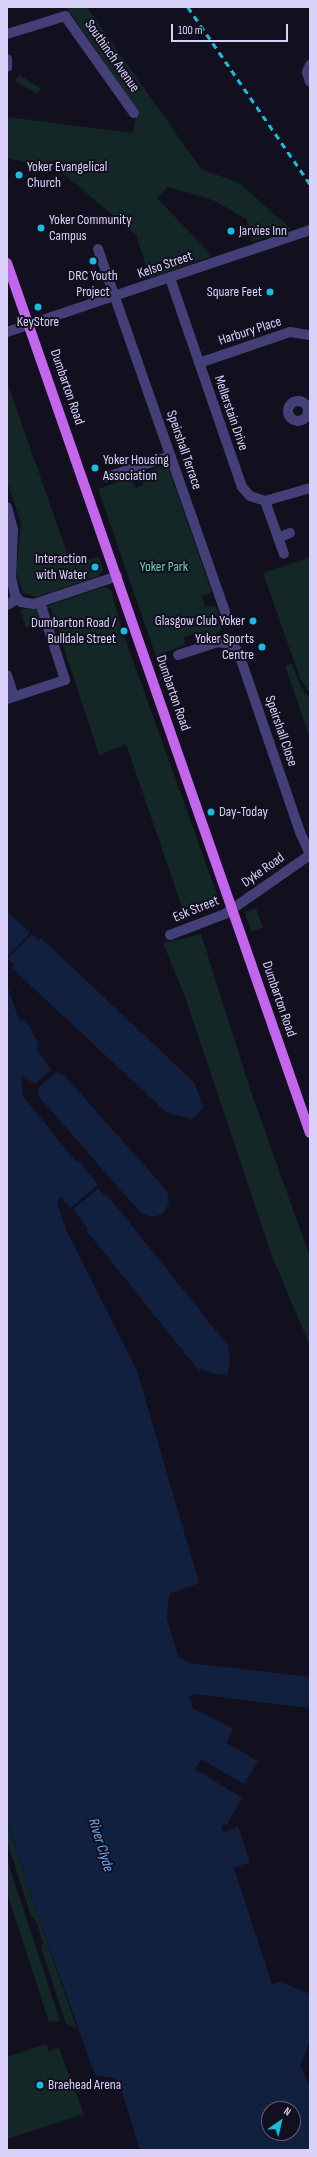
<!DOCTYPE html>
<style>
body{margin:0}
#map{position:relative;width:317px;height:2157px;overflow:hidden;background:#120f1e;font-family:"Sofia Sans Condensed",sans-serif}
div>[style]{position:absolute}
.green>*{inset:0;background:#132727;transform-origin:0 0}
.water>*{inset:0;background:#12203f}
.minor>*{height:10px;margin:-5px;padding:0 5px;transform-origin:5px;border-radius:5px;background:#453f78}
.minor>.ring{margin:-5px;padding:0;box-sizing:content-box;background:none;border:10px solid #453f78;border-radius:50%}
.major>*{height:10px;margin:-5px;padding:0 5px;transform-origin:5px;border-radius:5px;background:#c465ed}
.rail>*{height:2.5px;margin-top:-1.25px;transform-origin:0;background:repeating-linear-gradient(90deg,#1abcdd 0 6px,transparent 0 11px)}
.dots>*{width:11px;height:11px;translate:-50% -50%;box-sizing:border-box;border:2px solid #120f1e;border-radius:50%}
span{translate:-50% -50%;white-space:nowrap;text-align:center;line-height:1.15;-webkit-text-stroke:4px #120f1e;paint-order:stroke}
.street-label{font-size:14px;color:#d9d1fa}
.poi-label{font-size:14px;color:#d9d1fa}
.left{translate:0 -50%;text-align:left}
.right{translate:-100% -50%;text-align:right}
.park-label{font-size:14px;color:#66d1be}
.water-label{font-size:15px;color:#6ba8ee;font-style:italic}
.frame{position:absolute;inset:0;border:8px solid #d9d1fa;pointer-events:none}
.north{position:absolute;left:261px;top:2101px;width:40px;height:40px;box-sizing:border-box;background:#120f1e;border:1px solid #625d76;border-radius:50%;rotate:34deg;font-size:11px;font-weight:700;line-height:16px;text-align:center;color:#d9d1fa}
.north::after{content:'';display:block;margin:auto;width:14px;height:18px;background:#1abcdd;clip-path:polygon(50% 0,100% 100%,50% 72%,0 100%)}
.scale{position:absolute;left:171px;top:24px;width:117px;height:18px;box-sizing:border-box;border:2px solid #d9d1fa;border-top:0;padding-left:5px;font-size:12px;line-height:14px;white-space:nowrap;color:#d9d1fa;-webkit-text-stroke:3px #120f1e;paint-order:stroke}
</style>
<div id="map">
<div class="green">
<div style="clip-path:polygon(66px 7px,87px 7px,201px 169px,239px 183px,291px 229px,252px 242px,246px 219px,213px 200px,168px 187px,157px 198px,212px 256px,150px 278px,136px 235px,59px 170px,7px 158px,7px 117px,133px 133px,137px 109px)"></div>
<div style="left:19px;top:75px;width:26px;height:7px;rotate:31deg"></div>
<div style="clip-path:polygon(7px 382px,71px 564px,99px 557px,103px 570px,99px 576px,36px 597px,23px 593px,16px 573px,21px 523px,7px 481px)"></div>
<div style="clip-path:polygon(167px 464px,211px 590px,211px 593px,202px 596px,205px 607px,216px 606px,223px 625px,220px 631px,213px 636px,200px 641px,194px 634px,184px 637px,185px 643px,182px 646px,156px 656px,98px 489px,129px 478px,136px 488px,143px 485px,142px 474px)"></div>
<div style="clip-path:polygon(310px 557px,310px 694px,300px 678px,263px 573px)"></div>
<div style="clip-path:polygon(103px 587px,111px 590px,122px 630px,220px 903px,186px 919px,126px 744px,99px 755px,60px 636px,54px 637px,53px 635px,60px 633px,51px 608px,45px 610px,44px 607px)"></div>
<div style="clip-path:polygon(20px 609px,38px 609px,41px 618px,39px 623px,26px 628px)"></div>
<div style="clip-path:polygon(292px 664px,301px 687px,310px 699px,310px 738px,285px 666px)"></div>
<div style="left:256px;top:908px;width:21px;height:12px;rotate:71deg"></div>
<div style="clip-path:polygon(201px 934px,250px 1089px,310px 1257px,310px 1346px,272px 1256px,185px 997px,163px 943px)"></div>
<div style="clip-path:polygon(7px 1822px,32px 1899px,77px 2029px,66px 2024px,41px 1947px,43px 1942px,35px 1918px,31px 1916px,7px 1841px)"></div>
<div style="clip-path:polygon(7px 1859px,60px 2021px,49px 2022px,7px 1893px)"></div>
<div style="clip-path:polygon(46px 2044px,49px 2051px,59px 2048px,84px 2114px,7px 2139px,7px 2057px)"></div>
</div>
<div class="water">
<div style="clip-path:polygon(7px 911px,30px 933px,7px 957px)"></div>
<div style="clip-path:polygon(32px 934px,38px 940px,41px 938px,195px 1083px,203px 1108px,193px 1119px,167px 1113px,12px 968px,14px 965px,8px 959px)"></div>
<div style="clip-path:polygon(evenodd,7px 984px,19px 1021px,25px 1020px,39px 1043px,36px 1048px,51px 1070px,35px 1084px,21px 1076px,23px 1096px,76px 1162px,78px 1160px,98px 1185px,70px 1208px,61px 1197px,57px 1202px,67px 1232px,137px 1371px,199px 1583px,169px 1594px,167px 1619px,178px 1656px,189px 1663px,310px 1677px,310px 1708px,193px 1694px,190px 1697px,193px 1708px,233px 1728px,227px 1743px,258px 1761px,244px 1784px,201px 1759px,195px 1769px,242px 1798px,227px 1824px,221px 1826px,223px 1833px,238px 1826px,250px 1862px,234px 1868px,272px 1984px,281px 1982px,310px 1994px,310px 2040px,300px 2066px,310px 2087px,310px 2150px,140px 2150px,119px 2082px,114px 2078px,95px 2075px,32px 1899px,7px 1820px,7px 984px,269px 2109px,293px 2109px,293px 2133px,269px 2133px,269px 2109px)"></div>
<div style="clip-path:polygon(56px 1072px,64px 1075px,167px 1191px,169px 1203px,163px 1214px,152px 1217px,141px 1213px,39px 1097px,37px 1089px)"></div>
<div style="clip-path:polygon(98px 1189px,103px 1195px,108px 1196px,230px 1348px,228px 1348px,230px 1360px,227px 1375px,213px 1374px,201px 1369px,200px 1372px,86px 1230px,88px 1229px,73px 1209px)"></div>
</div>
<div class="minor">
<div style="left:7px;top:34px;width:61px;rotate:-17.2deg"></div>
<div style="left:65px;top:16px;width:119px;rotate:54.6deg"></div>
<div style="left:7px;top:59px;width:8px;rotate:90deg"></div>
<div style="left:310px;top:65px;width:8px;rotate:113deg"></div>
<div style="left:307px;top:72px;width:10px;rotate:73deg"></div>
<div style="left:98px;top:249px;width:385px;rotate:70.7deg"></div>
<div style="left:170px;top:278px;width:221px;rotate:71deg"></div>
<div style="left:242px;top:487px;width:12px;rotate:48deg"></div>
<div style="left:250px;top:496px;width:16px;rotate:18deg"></div>
<div style="left:265px;top:501px;width:47px;rotate:-16.1deg"></div>
<div style="left:7px;top:332px;width:320px;rotate:-18.6deg"></div>
<div style="left:199px;top:363px;width:96px;rotate:-18.8deg"></div>
<div style="left:290px;top:332px;width:20px;rotate:9deg"></div>
<div class="ring" style="left:288px;top:401px;width:10px;height:10px"></div>
<div style="left:107px;top:477px;width:67px;rotate:-18.2deg"></div>
<div style="left:265px;top:501px;width:56px;rotate:70.3deg"></div>
<div style="left:7px;top:507px;width:24px;rotate:75deg"></div>
<div style="left:13px;top:530px;width:47px;rotate:92.4deg"></div>
<div style="left:11px;top:577px;width:18px;rotate:77deg"></div>
<div style="left:15px;top:595px;width:9px;rotate:49deg"></div>
<div style="left:21px;top:602px;width:13px;rotate:9deg"></div>
<div style="left:34px;top:604px;width:88px;rotate:-18.6deg"></div>
<div style="left:278px;top:538px;width:13px;rotate:-23deg"></div>
<div style="left:7px;top:605px;width:12px;rotate:-31deg"></div>
<div style="left:178px;top:655px;width:42px;rotate:-18deg"></div>
<div style="left:218px;top:642px;width:12px;rotate:9deg"></div>
<div style="left:230px;top:644px;width:11px;rotate:41deg"></div>
<div style="left:238px;top:651px;width:191px;rotate:71.1deg"></div>
<div style="left:300px;top:832px;width:24px;rotate:66deg"></div>
<div style="left:7px;top:675px;width:22px;rotate:72deg"></div>
<div style="left:7px;top:699px;width:61px;rotate:-18.1deg"></div>
<div style="left:65px;top:680px;width:82px;rotate:-107.8deg"></div>
<div style="left:170px;top:935px;width:59px;rotate:-20.9deg"></div>
<div style="left:225px;top:914px;width:103px;rotate:-34.8deg"></div>
</div>
<div class="major">
<div style="left:7px;top:263px;width:921px;rotate:70.8deg"></div>
</div>
<div class="rail">
<div style="left:188px;top:7px;width:215px;rotate:55.4deg"></div>
</div>
<div class="dots">
<div style="left:19px;top:175px;background:#1abcdd"></div>
<div style="left:41px;top:228px;background:#1abcdd"></div>
<div style="left:231px;top:231px;background:#1abcdd"></div>
<div style="left:93px;top:261px;background:#1abcdd"></div>
<div style="left:270px;top:292px;background:#1abcdd"></div>
<div style="left:38px;top:307px;background:#1abcdd"></div>
<div style="left:95px;top:468px;background:#1abcdd"></div>
<div style="left:95px;top:567px;background:#1abcdd"></div>
<div style="left:253px;top:621px;background:#1abcdd"></div>
<div style="left:124px;top:631px;background:#1abcdd"></div>
<div style="left:262px;top:647px;background:#1abcdd"></div>
<div style="left:211px;top:812px;background:#1abcdd"></div>
<div style="left:40px;top:2085px;background:#1abcdd"></div>
</div>
<div class="street-label">
<span style="left:112px;top:56px;rotate:55deg">Southinch Avenue</span>
<span style="left:165px;top:265px;rotate:-19deg">Kelso Street</span>
<span style="left:250px;top:331px;rotate:-18deg">Harbury Place</span>
<span style="left:67px;top:387px;rotate:71deg">Dumbarton Road</span>
<span style="left:231px;top:413px;rotate:71deg">Mellerstain Drive</span>
<span style="left:184px;top:450px;rotate:71deg">Speirshall Terrace</span>
<span style="left:173px;top:693px;rotate:71deg">Dumbarton Road</span>
<span style="left:281px;top:731px;rotate:71deg">Speirshall Close</span>
<span style="left:263px;top:870px;rotate:-35deg">Dyke Road</span>
<span style="left:196px;top:909px;rotate:-22deg">Esk Street</span>
<span style="left:279px;top:999px;rotate:71deg">Dumbarton Road</span>
</div>
<div class="poi-label">
<span class="left" style="left:27px;top:175px">Yoker Evangelical<br>Church</span>
<span class="left" style="left:49px;top:228px">Yoker Community<br>Campus</span>
<span class="left" style="left:239px;top:231px">Jarvies Inn</span>
<span style="left:93px;top:284px">DRC Youth<br>Project</span>
<span class="right" style="left:262px;top:292px">Square Feet</span>
<span style="left:38px;top:322px">KeyStore</span>
<span class="left" style="left:103px;top:468px">Yoker Housing<br>Association</span>
<span class="right" style="left:87px;top:567px">Interaction<br>with Water</span>
<span class="right" style="left:245px;top:621px">Glasgow Club Yoker</span>
<span class="right" style="left:116px;top:631px">Dumbarton Road /<br>Bulldale Street</span>
<span class="right" style="left:254px;top:647px">Yoker Sports<br>Centre</span>
<span class="left" style="left:219px;top:812px">Day-Today</span>
<span class="left" style="left:48px;top:2085px">Braehead Arena</span>
</div>
<div class="park-label">
<span style="left:164px;top:567px">Yoker Park</span>
</div>
<div class="water-label">
<span style="left:101px;top:1845px;rotate:73deg">River Clyde</span>
</div>
<div class="frame"></div>
<div class="north">N</div>
<div class="scale">100 m</div>
</div>
